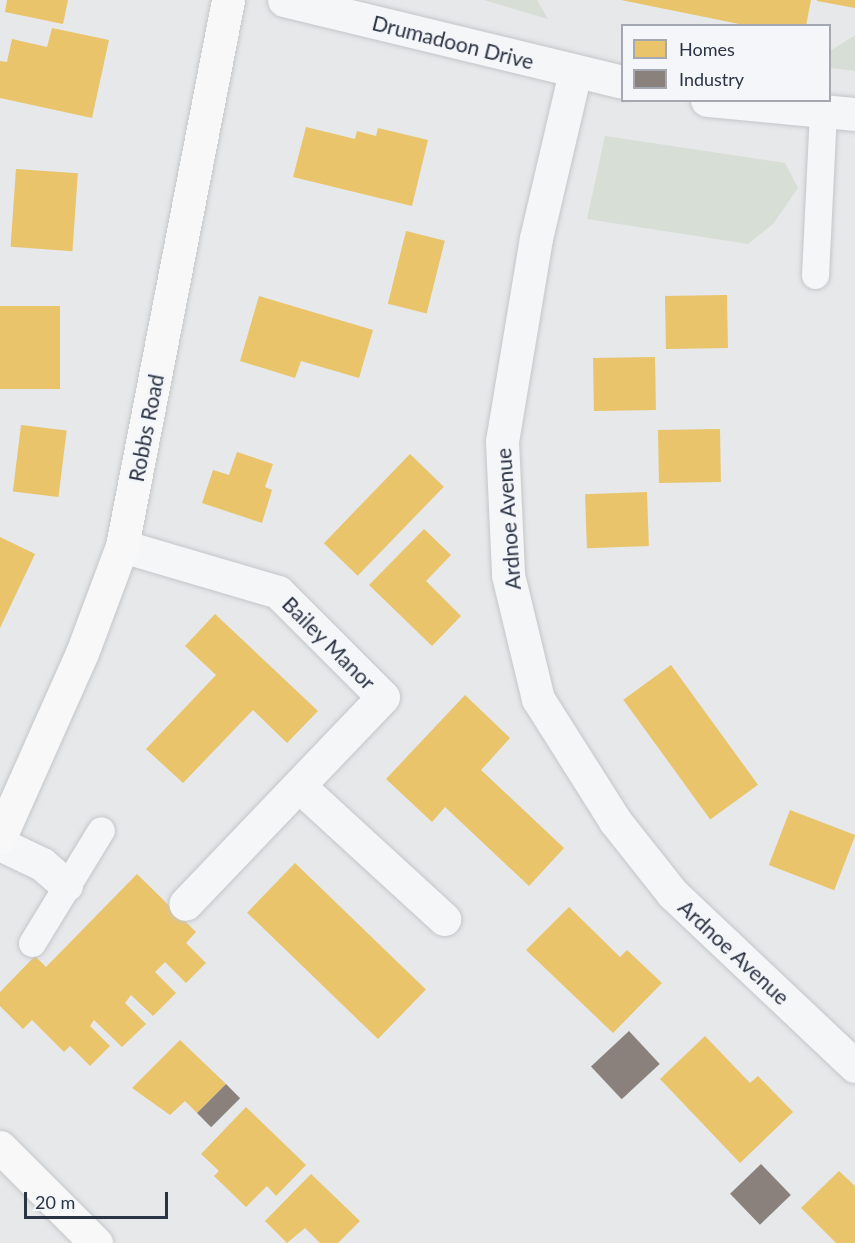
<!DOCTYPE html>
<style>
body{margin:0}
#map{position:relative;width:855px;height:1243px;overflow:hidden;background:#e6e8ea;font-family:Lato,sans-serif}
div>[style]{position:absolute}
.green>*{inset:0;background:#d6ded6}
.homes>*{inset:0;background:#e9c46a;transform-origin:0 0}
.industry>*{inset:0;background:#8a817c;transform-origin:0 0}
.roads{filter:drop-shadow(0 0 2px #c4c6c8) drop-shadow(0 0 2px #c4c6c8)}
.lane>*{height:27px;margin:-13.5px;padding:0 13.5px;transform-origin:13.5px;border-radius:13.5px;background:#f5f6f7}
.street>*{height:33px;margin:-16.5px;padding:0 16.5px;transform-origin:16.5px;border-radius:16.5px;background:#f5f6f7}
.secondary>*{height:33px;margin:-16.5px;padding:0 16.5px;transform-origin:16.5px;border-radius:16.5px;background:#f8f8f8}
span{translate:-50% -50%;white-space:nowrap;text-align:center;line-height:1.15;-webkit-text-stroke:6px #f4f6f9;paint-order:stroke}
.street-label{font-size:21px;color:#2b3445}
.legend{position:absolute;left:621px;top:24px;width:210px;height:78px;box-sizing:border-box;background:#f4f6f9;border:2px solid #a4a8b1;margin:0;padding:8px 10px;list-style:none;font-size:18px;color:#2b3445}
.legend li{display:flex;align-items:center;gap:12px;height:30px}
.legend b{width:30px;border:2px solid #a4a8b1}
.scale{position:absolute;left:24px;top:1192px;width:144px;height:27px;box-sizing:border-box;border:3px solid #2b3445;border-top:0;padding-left:8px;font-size:18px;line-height:21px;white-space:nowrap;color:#2b3445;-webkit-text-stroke:4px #f4f6f9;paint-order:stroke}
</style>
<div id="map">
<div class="green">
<div style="clip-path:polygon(484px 0,537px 0,548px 19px)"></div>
<div style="clip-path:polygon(855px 35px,855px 71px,830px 68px,830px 51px)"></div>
<div style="clip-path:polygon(605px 136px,785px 163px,798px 188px,773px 224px,748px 244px,587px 219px)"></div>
</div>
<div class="homes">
<div style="clip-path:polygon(7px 0,68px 0,63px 24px,5px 12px)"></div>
<div style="clip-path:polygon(621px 0,811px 0,806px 26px,749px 26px)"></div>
<div style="clip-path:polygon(817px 0,855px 0,855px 8px,817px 1px)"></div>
<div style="clip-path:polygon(52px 28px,109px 40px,92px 118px,0 98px,0 61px,7px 62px,12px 39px,47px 47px)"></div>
<div style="clip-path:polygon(306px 127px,355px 139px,357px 131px,376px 136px,378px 128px,428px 140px,412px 206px,293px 177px)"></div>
<div style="left:16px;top:169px;width:62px;height:78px;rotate:4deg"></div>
<div style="left:406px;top:231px;width:40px;height:75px;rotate:14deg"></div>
<div style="left:727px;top:295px;width:53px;height:62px;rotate:89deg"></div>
<div style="clip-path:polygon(259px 296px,373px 330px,359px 378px,301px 361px,295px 378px,240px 361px)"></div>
<div style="left:60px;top:306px;width:83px;height:60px;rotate:90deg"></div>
<div style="left:655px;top:357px;width:53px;height:62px;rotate:89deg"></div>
<div style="left:21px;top:425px;width:46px;height:67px;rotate:7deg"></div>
<div style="left:720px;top:429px;width:53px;height:62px;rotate:89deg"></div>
<div style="clip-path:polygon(237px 452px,273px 464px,265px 487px,272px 490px,262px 523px,202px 503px,213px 470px,229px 475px)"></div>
<div style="left:410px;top:454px;width:47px;height:124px;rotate:44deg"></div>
<div style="left:647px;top:492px;width:54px;height:62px;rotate:88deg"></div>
<div style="clip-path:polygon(424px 529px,451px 555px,426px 581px,461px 616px,432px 646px,369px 585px)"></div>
<div style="clip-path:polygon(0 537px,35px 554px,0 628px)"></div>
<div style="clip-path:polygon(215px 614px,318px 711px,287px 743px,253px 710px,183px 783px,146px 749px,216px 675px,185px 646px)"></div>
<div style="left:671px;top:665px;width:148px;height:59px;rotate:54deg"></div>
<div style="clip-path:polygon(465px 695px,510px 738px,481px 770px,564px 848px,529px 886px,445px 807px,432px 822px,386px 779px)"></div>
<div style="left:790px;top:810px;width:70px;height:59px;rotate:21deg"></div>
<div style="left:295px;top:863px;width:182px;height:69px;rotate:44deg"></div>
<div style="clip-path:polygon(137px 874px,196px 932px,186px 943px,206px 963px,186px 983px,165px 962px,155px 972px,176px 993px,153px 1016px,131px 995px,125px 1003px,146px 1024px,122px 1047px,94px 1020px,90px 1026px,110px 1046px,90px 1066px,70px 1046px,64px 1052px,32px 1020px,23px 1029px,0 1006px,0 992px,35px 956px,46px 967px)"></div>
<div style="clip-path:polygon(569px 907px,620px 957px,627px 950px,662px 983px,613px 1033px,526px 950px)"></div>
<div style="clip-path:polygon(705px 1036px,750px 1083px,758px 1076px,793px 1112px,740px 1163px,660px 1079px)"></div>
<div style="clip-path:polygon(180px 1040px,226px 1084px,197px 1113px,185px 1101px,170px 1115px,132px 1088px)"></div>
<div style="clip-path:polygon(246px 1107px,306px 1165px,276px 1196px,267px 1186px,246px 1207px,214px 1176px,219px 1171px,201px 1154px)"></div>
<div style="clip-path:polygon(839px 1171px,855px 1186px,855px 1243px,836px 1243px,801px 1208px)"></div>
<div style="clip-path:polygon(311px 1174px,360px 1221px,338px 1243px,320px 1243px,305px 1228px,287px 1243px,265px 1221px)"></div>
</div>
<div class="industry">
<div style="left:629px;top:1031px;width:45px;height:52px;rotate:47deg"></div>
<div style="left:226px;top:1084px;width:20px;height:41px;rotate:45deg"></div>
<div style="left:761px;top:1164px;width:43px;height:43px;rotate:46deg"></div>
</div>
<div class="roads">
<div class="lane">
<div style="left:815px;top:275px;width:161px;rotate:-87.2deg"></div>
<div style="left:32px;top:943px;width:132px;rotate:-58.6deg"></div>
</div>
<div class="street">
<div style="left:284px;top:0;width:348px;rotate:13.6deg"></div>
<div style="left:575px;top:72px;width:171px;rotate:103.2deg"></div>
<div style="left:536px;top:238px;width:206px;rotate:99.5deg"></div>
<div style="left:502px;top:441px;width:134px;rotate:87.4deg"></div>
<div style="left:508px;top:575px;width:128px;rotate:76.4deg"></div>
<div style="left:538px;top:699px;width:144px;rotate:57.7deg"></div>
<div style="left:615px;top:821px;width:92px;rotate:51.6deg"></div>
<div style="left:672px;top:893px;width:252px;rotate:43.4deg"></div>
<div style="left:707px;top:100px;width:149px;rotate:5.4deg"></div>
<div style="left:122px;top:546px;width:163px;rotate:16.4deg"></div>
<div style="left:278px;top:592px;width:148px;rotate:45deg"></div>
<div style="left:383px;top:697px;width:286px;rotate:133.7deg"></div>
<div style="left:299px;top:786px;width:197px;rotate:42.5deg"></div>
<div style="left:0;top:844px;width:47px;rotate:25.5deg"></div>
<div style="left:42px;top:864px;width:32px;rotate:41deg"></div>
</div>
<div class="secondary">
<div style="left:0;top:837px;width:201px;rotate:-66deg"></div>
<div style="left:82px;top:653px;width:114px;rotate:-69.5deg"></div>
<div style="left:122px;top:546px;width:556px;rotate:-79.01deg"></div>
<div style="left:0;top:1147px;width:136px;rotate:45deg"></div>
</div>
</div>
<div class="street-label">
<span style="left:453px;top:42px;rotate:14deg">Drumadoon Drive</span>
<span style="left:146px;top:428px;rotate:-79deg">Robbs Road</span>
<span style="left:508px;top:519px;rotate:-94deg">Ardnoe Avenue</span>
<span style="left:329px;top:643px;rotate:45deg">Bailey Manor</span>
<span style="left:734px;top:952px;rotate:43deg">Ardnoe Avenue</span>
</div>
<ul class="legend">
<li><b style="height:16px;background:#e9c46a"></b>Homes</li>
<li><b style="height:16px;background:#8a817c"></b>Industry</li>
</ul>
<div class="scale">20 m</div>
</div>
